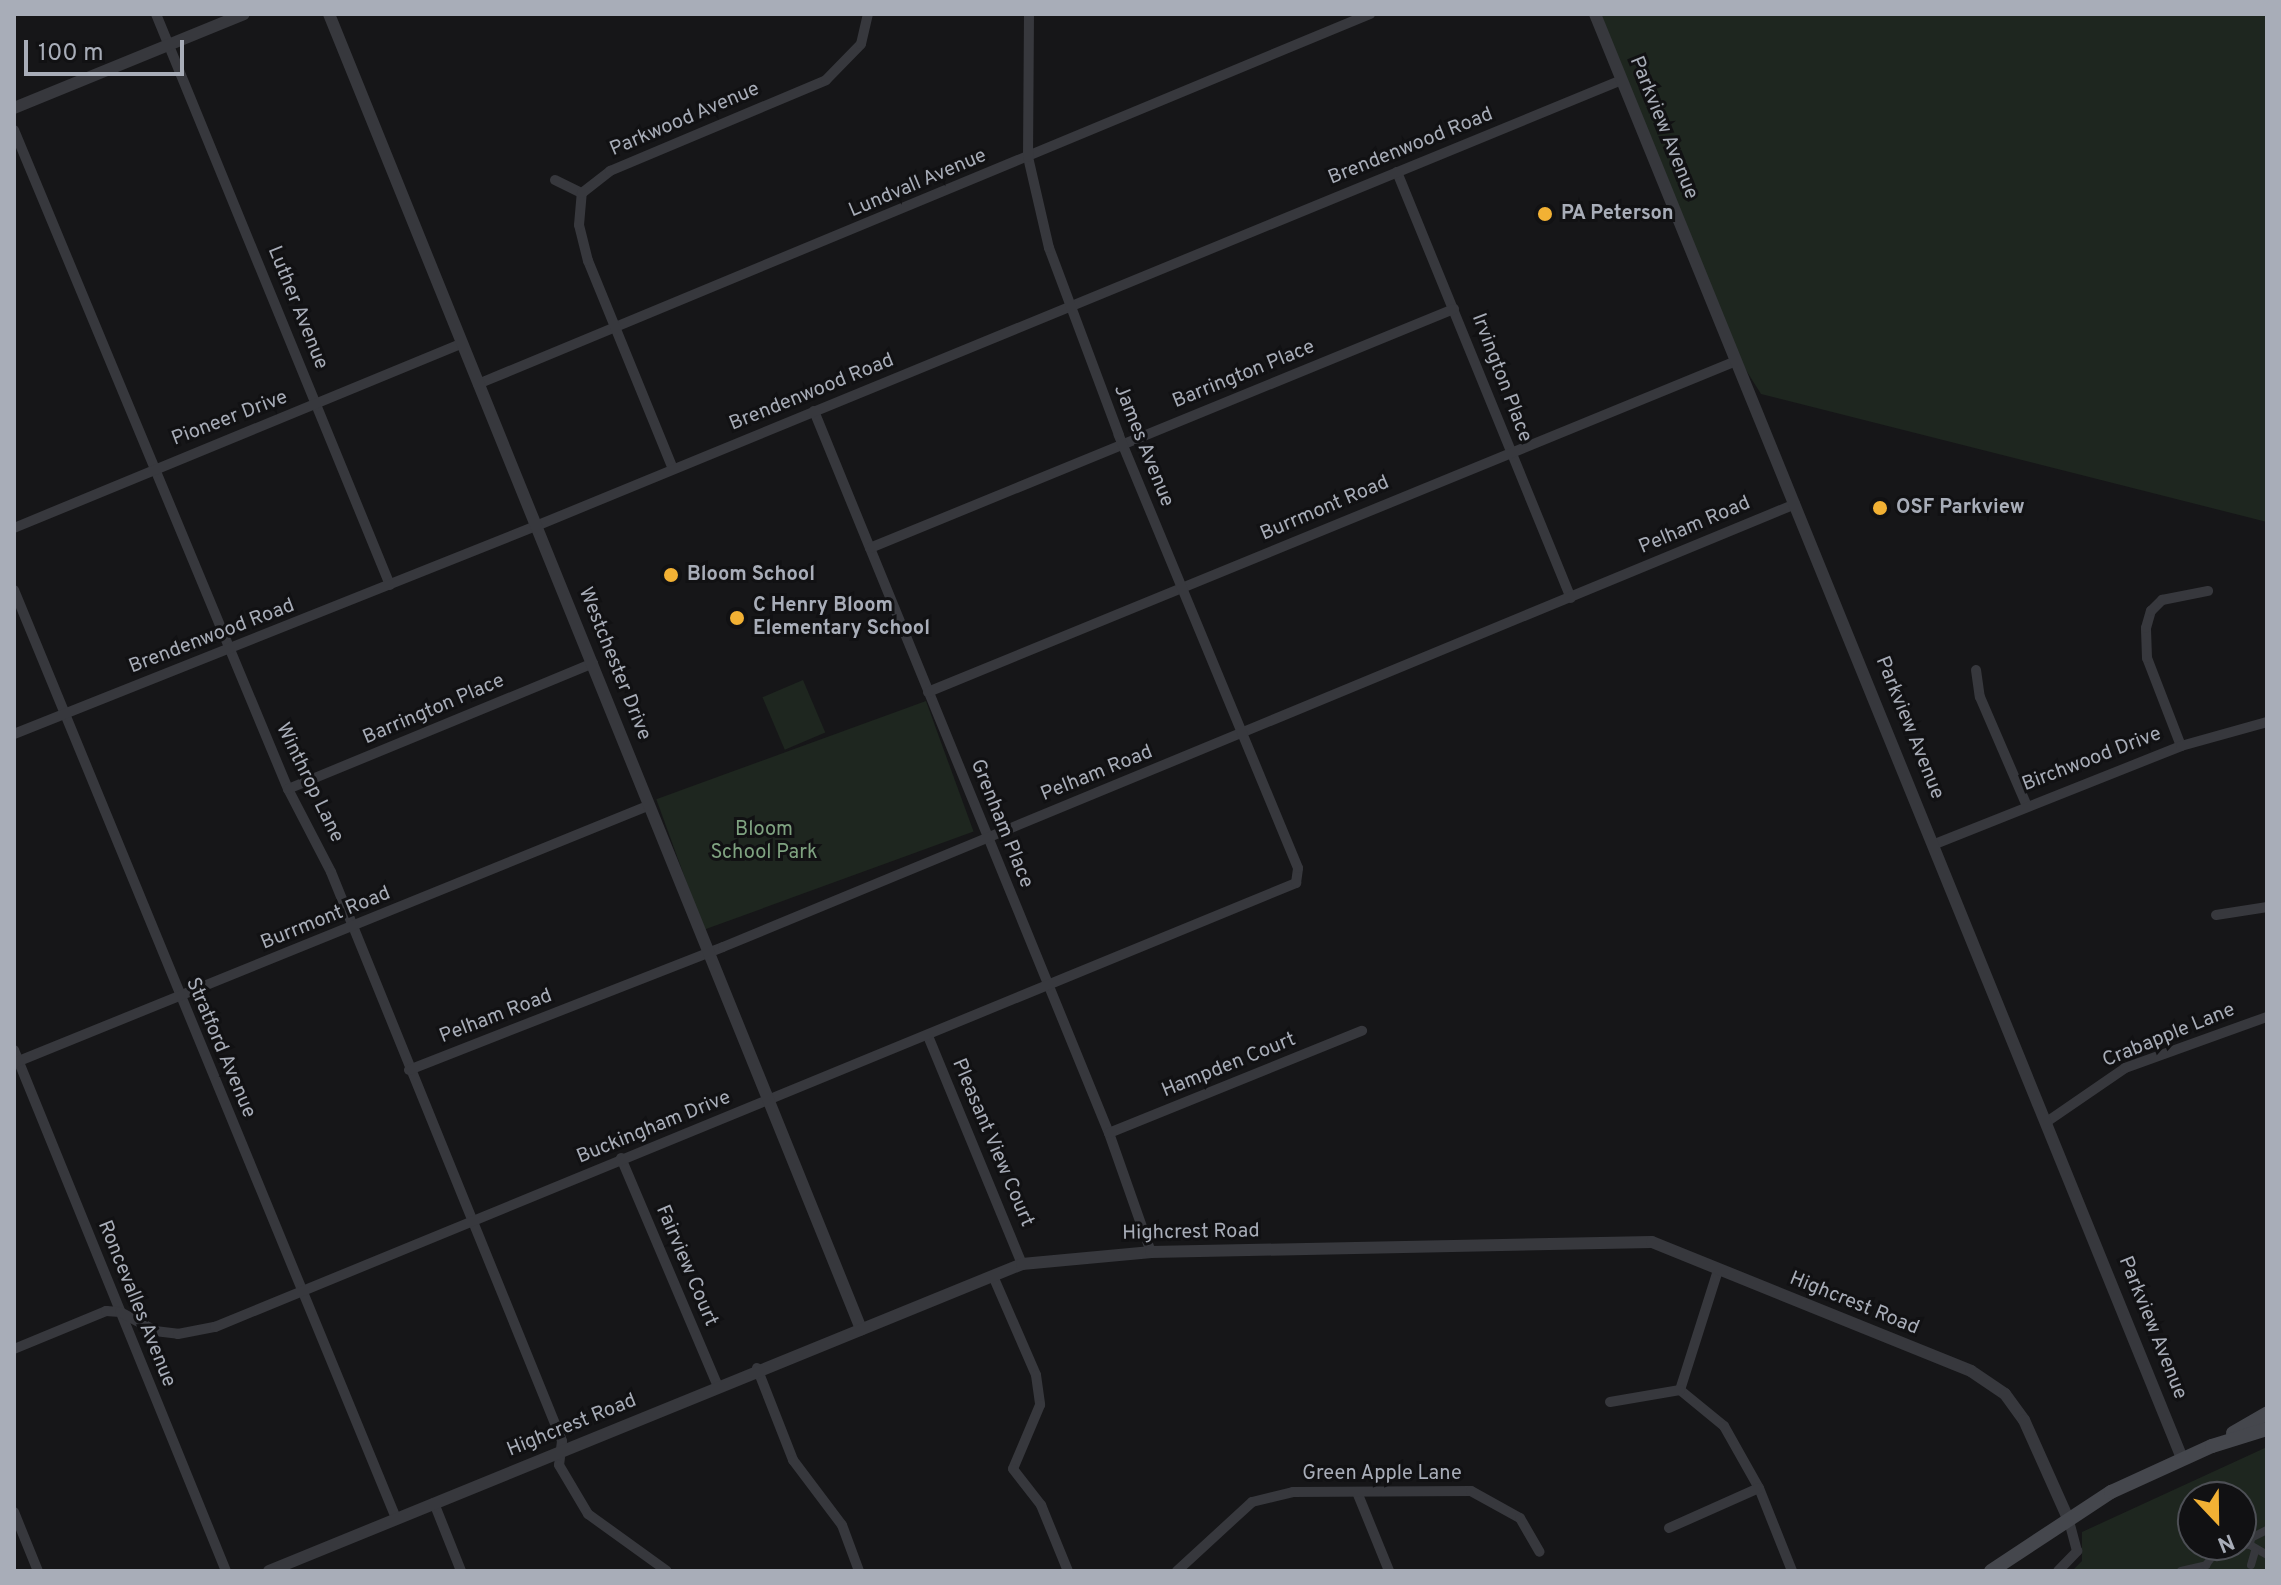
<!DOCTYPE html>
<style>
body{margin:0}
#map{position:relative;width:2281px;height:1585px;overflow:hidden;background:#161618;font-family:Overpass,sans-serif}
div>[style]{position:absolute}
.green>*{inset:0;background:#1e261f;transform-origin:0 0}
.pedestrian>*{height:8px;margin:-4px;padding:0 4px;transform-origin:4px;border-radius:4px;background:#37383d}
.minor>*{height:10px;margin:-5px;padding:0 5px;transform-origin:5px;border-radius:5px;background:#37383d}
.tertiary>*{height:12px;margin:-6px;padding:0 6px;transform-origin:6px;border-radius:6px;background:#37383d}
.secondary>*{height:14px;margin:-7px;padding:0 7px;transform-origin:7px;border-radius:7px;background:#45474d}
.dots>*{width:22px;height:22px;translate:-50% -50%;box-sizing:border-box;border:4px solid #111113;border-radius:50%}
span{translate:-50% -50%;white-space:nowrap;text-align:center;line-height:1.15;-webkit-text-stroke:6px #111113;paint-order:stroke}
.street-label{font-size:20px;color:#a8adb8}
.poi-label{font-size:20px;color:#a8adb8;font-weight:700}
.left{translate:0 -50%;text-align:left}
.park-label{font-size:20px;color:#7fa381}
.frame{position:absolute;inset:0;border:16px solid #a8adb8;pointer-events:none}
.north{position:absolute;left:2177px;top:1481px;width:80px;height:80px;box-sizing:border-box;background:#111113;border:2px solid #4d4f55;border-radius:50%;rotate:158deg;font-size:22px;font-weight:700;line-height:32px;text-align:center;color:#a8adb8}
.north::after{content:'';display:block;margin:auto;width:28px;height:36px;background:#f2b134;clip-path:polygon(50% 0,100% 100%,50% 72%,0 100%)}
.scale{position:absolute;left:24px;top:40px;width:160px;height:36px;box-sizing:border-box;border:4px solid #a8adb8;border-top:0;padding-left:10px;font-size:24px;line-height:28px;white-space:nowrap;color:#a8adb8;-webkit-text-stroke:6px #111113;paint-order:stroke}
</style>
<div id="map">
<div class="green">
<div style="clip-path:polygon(1601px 14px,2267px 14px,2267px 522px,1761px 394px,1739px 359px)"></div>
<div style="left:803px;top:680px;width:57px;height:44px;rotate:67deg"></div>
<div style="left:926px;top:701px;width:139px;height:287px;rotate:70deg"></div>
<div style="clip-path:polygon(evenodd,2267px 1447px,2267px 1571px,2072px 1571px,2082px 1561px,2082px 1532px,2267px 1447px,2193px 1497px,2241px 1497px,2241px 1545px,2193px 1545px,2193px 1497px)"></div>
</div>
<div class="pedestrian">
<div style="left:2241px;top:1544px;width:9px;rotate:6deg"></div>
<div style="left:2250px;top:1545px;width:7px;rotate:-82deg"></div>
<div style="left:2251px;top:1538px;width:18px;rotate:-27deg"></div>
<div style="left:2250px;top:1545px;width:20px;rotate:30deg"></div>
<div style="left:2251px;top:1565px;width:15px;rotate:-74deg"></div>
<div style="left:2181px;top:1571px;width:26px;rotate:-13deg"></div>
<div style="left:2206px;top:1565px;width:24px;rotate:-54deg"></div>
<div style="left:2220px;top:1546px;width:12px;rotate:-5deg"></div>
</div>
<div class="minor">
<div style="left:156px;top:14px;width:617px;rotate:67.72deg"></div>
<div style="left:14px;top:130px;width:714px;rotate:67.42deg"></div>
<div style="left:288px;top:789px;width:93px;rotate:62.6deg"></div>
<div style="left:331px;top:872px;width:614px;rotate:67.9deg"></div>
<div style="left:562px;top:1441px;width:24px;rotate:97deg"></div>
<div style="left:559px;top:1465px;width:57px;rotate:59.4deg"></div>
<div style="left:588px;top:1514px;width:97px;rotate:35.8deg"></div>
<div style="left:1397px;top:172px;width:460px;rotate:67.8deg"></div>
<div style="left:555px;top:180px;width:30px;rotate:26deg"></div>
<div style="left:478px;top:384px;width:966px;rotate:-22.53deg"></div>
<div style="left:814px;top:411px;width:780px;rotate:67.78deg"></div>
<div style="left:1109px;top:1133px;width:126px;rotate:70.6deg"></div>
<div style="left:673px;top:469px;width:225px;rotate:-112.2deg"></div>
<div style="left:588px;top:261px;width:37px;rotate:-104deg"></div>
<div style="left:579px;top:225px;width:32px;rotate:-85deg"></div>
<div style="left:582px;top:193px;width:36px;rotate:-38deg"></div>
<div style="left:610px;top:171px;width:234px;rotate:-22.8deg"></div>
<div style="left:826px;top:80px;width:50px;rotate:-45.8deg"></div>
<div style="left:861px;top:44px;width:31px;rotate:-77deg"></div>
<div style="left:14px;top:528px;width:482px;rotate:-22.4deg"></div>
<div style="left:870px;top:548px;width:631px;rotate:-22.26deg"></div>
<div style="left:14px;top:590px;width:1004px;rotate:67.63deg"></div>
<div style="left:1976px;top:670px;width:27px;rotate:82deg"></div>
<div style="left:1980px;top:697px;width:116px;rotate:66.7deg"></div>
<div style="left:928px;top:692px;width:873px;rotate:-22.28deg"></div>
<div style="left:14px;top:734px;width:562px;rotate:-21.73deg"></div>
<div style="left:536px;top:526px;width:1174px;rotate:-22.33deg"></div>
<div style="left:2181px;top:746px;width:94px;rotate:-111.1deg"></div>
<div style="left:2147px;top:658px;width:30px;rotate:-92deg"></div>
<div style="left:2146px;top:628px;width:18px;rotate:-74deg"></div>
<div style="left:2151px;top:611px;width:16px;rotate:-45deg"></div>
<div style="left:2162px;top:600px;width:47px;rotate:-11.1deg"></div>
<div style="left:288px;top:789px;width:330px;rotate:-22.4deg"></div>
<div style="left:1935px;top:844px;width:265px;rotate:-21.7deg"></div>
<div style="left:2181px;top:746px;width:89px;rotate:-15.6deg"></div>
<div style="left:2216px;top:915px;width:52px;rotate:-8.9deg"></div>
<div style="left:928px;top:1036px;width:247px;rotate:67.6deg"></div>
<div style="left:14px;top:1050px;width:562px;rotate:67.86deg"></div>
<div style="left:14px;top:1063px;width:686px;rotate:-22.08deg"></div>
<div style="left:409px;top:1070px;width:337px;rotate:-21.4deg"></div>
<div style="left:723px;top:947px;width:1160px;rotate:-22.45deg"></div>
<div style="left:2048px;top:1121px;width:93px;rotate:-34.5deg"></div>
<div style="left:2125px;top:1068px;width:151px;rotate:-19.8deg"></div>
<div style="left:1109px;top:1133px;width:273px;rotate:-22deg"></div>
<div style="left:621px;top:1158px;width:249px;rotate:67deg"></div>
<div style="left:993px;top:1276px;width:108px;rotate:66.5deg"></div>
<div style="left:1036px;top:1375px;width:30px;rotate:82deg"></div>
<div style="left:1040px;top:1405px;width:69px;rotate:112.9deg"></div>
<div style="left:1013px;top:1469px;width:46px;rotate:52.1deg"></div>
<div style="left:1041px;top:1505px;width:71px;rotate:67.8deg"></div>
<div style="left:14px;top:1349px;width:100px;rotate:-22.4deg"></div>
<div style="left:106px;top:1311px;width:14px;rotate:4deg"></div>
<div style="left:120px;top:1312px;width:40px;rotate:28deg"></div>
<div style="left:155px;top:1331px;width:23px;rotate:7deg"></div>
<div style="left:178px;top:1334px;width:38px;rotate:-11deg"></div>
<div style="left:215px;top:1327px;width:1169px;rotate:-22.33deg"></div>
<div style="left:1296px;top:883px;width:15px;rotate:-82deg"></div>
<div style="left:1298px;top:868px;width:469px;rotate:-112.5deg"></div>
<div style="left:1119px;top:435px;width:200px;rotate:-110.5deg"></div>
<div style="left:1049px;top:248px;width:93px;rotate:-103deg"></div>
<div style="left:1028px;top:157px;width:143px;rotate:-89.6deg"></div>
<div style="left:757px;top:1368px;width:99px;rotate:68.6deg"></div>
<div style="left:793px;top:1460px;width:81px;rotate:53deg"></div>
<div style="left:842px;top:1525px;width:49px;rotate:69.7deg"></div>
<div style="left:1680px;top:1390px;width:57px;rotate:39.3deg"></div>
<div style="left:1724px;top:1426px;width:71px;rotate:60.6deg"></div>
<div style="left:1759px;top:1488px;width:89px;rotate:68.3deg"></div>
<div style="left:1680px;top:1390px;width:126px;rotate:-72.4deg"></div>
<div style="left:1610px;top:1402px;width:71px;rotate:-9.7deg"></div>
<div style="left:1357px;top:1492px;width:85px;rotate:67.9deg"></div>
<div style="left:434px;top:1503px;width:73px;rotate:68.3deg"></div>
<div style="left:14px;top:1512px;width:64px;rotate:67.9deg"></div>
<div style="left:1669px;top:1528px;width:98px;rotate:-24deg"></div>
<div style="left:1177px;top:1571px;width:102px;rotate:-42.6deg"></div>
<div style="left:1252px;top:1502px;width:42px;rotate:-13.7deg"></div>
<div style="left:1293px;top:1492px;width:178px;rotate:-0.3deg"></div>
<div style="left:1471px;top:1491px;width:56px;rotate:28.9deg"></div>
<div style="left:1520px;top:1518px;width:39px;rotate:60deg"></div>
<div style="left:2058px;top:1571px;width:28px;rotate:-46deg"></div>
<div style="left:2077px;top:1551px;width:34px;rotate:-105deg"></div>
</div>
<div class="tertiary">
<div style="left:329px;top:14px;width:1419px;rotate:67.97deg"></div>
<div style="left:1595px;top:14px;width:1559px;rotate:67.88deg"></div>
<div style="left:14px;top:108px;width:248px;rotate:-22.2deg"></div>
<div style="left:269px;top:1571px;width:813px;rotate:-22.18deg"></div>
<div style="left:1022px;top:1264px;width:130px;rotate:-5.3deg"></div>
<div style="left:1151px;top:1252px;width:501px;rotate:-1.14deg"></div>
<div style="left:1652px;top:1242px;width:344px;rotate:22deg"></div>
<div style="left:1971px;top:1371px;width:41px;rotate:34.1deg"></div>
<div style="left:2005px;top:1394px;width:32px;rotate:54deg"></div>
<div style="left:2024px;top:1420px;width:105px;rotate:65.9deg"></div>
</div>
<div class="secondary">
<div style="left:2233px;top:1433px;width:39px;rotate:-30deg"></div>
<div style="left:1991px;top:1571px;width:144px;rotate:-33.4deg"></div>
<div style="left:2111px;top:1492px;width:111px;rotate:-24.5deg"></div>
<div style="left:2212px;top:1446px;width:58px;rotate:-17.2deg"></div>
</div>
<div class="dots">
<div style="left:1545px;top:214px;background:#f2b134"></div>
<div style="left:1880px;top:508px;background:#f2b134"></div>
<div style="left:671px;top:575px;background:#f2b134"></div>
<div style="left:737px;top:618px;background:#f2b134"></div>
</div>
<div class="street-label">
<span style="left:685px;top:120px;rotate:-23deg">Parkwood Avenue</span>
<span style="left:1663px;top:128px;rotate:68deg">Parkview Avenue</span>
<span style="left:1411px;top:147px;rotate:-22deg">Brendenwood Road</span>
<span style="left:918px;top:184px;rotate:-23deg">Lundvall Avenue</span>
<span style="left:297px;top:308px;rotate:68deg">Luther Avenue</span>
<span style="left:1244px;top:375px;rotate:-22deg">Barrington Place</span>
<span style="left:1501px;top:378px;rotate:69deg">Irvington Place</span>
<span style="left:812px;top:393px;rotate:-22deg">Brendenwood Road</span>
<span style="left:230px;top:419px;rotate:-21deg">Pioneer Drive</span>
<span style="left:1143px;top:446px;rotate:68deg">James Avenue</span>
<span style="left:1325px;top:509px;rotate:-23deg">Burrmont Road</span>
<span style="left:1695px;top:526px;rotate:-23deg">Pelham Road</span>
<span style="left:212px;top:637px;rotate:-21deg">Brendenwood Road</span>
<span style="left:614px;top:664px;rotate:68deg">Westchester Drive</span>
<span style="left:434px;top:710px;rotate:-23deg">Barrington Place</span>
<span style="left:1909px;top:728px;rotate:68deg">Parkview Avenue</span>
<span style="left:2092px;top:760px;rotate:-21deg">Birchwood Drive</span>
<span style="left:1097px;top:774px;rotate:-22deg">Pelham Road</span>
<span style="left:309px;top:783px;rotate:64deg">Winthrop Lane</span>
<span style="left:1001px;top:824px;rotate:68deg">Grenham Place</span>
<span style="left:326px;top:919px;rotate:-22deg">Burrmont Road</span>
<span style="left:496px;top:1017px;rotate:-21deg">Pelham Road</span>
<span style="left:2169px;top:1036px;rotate:-22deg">Crabapple Lane</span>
<span style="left:220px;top:1048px;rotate:67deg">Stratford Avenue</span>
<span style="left:1229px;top:1066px;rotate:-22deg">Hampden Court</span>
<span style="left:654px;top:1128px;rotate:-22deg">Buckingham Drive</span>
<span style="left:992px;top:1143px;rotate:67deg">Pleasant View Court</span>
<span style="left:1191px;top:1233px;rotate:-1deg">Highcrest Road</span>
<span style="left:686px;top:1266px;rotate:67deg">Fairview Court</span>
<span style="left:136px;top:1304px;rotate:68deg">Roncevalles Avenue</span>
<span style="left:1854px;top:1304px;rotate:22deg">Highcrest Road</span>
<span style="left:2152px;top:1328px;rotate:68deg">Parkview Avenue</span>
<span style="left:572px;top:1426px;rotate:-22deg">Highcrest Road</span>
<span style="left:1382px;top:1474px">Green Apple Lane</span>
</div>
<div class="poi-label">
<span class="left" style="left:1561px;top:214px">PA Peterson</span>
<span class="left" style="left:1896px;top:508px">OSF Parkview</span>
<span class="left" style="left:687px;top:575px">Bloom School</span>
<span class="left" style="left:753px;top:618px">C Henry Bloom<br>Elementary School</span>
</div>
<div class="park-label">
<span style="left:764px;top:842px">Bloom<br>School Park</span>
</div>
<div class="frame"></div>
<div class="north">N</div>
<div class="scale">100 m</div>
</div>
